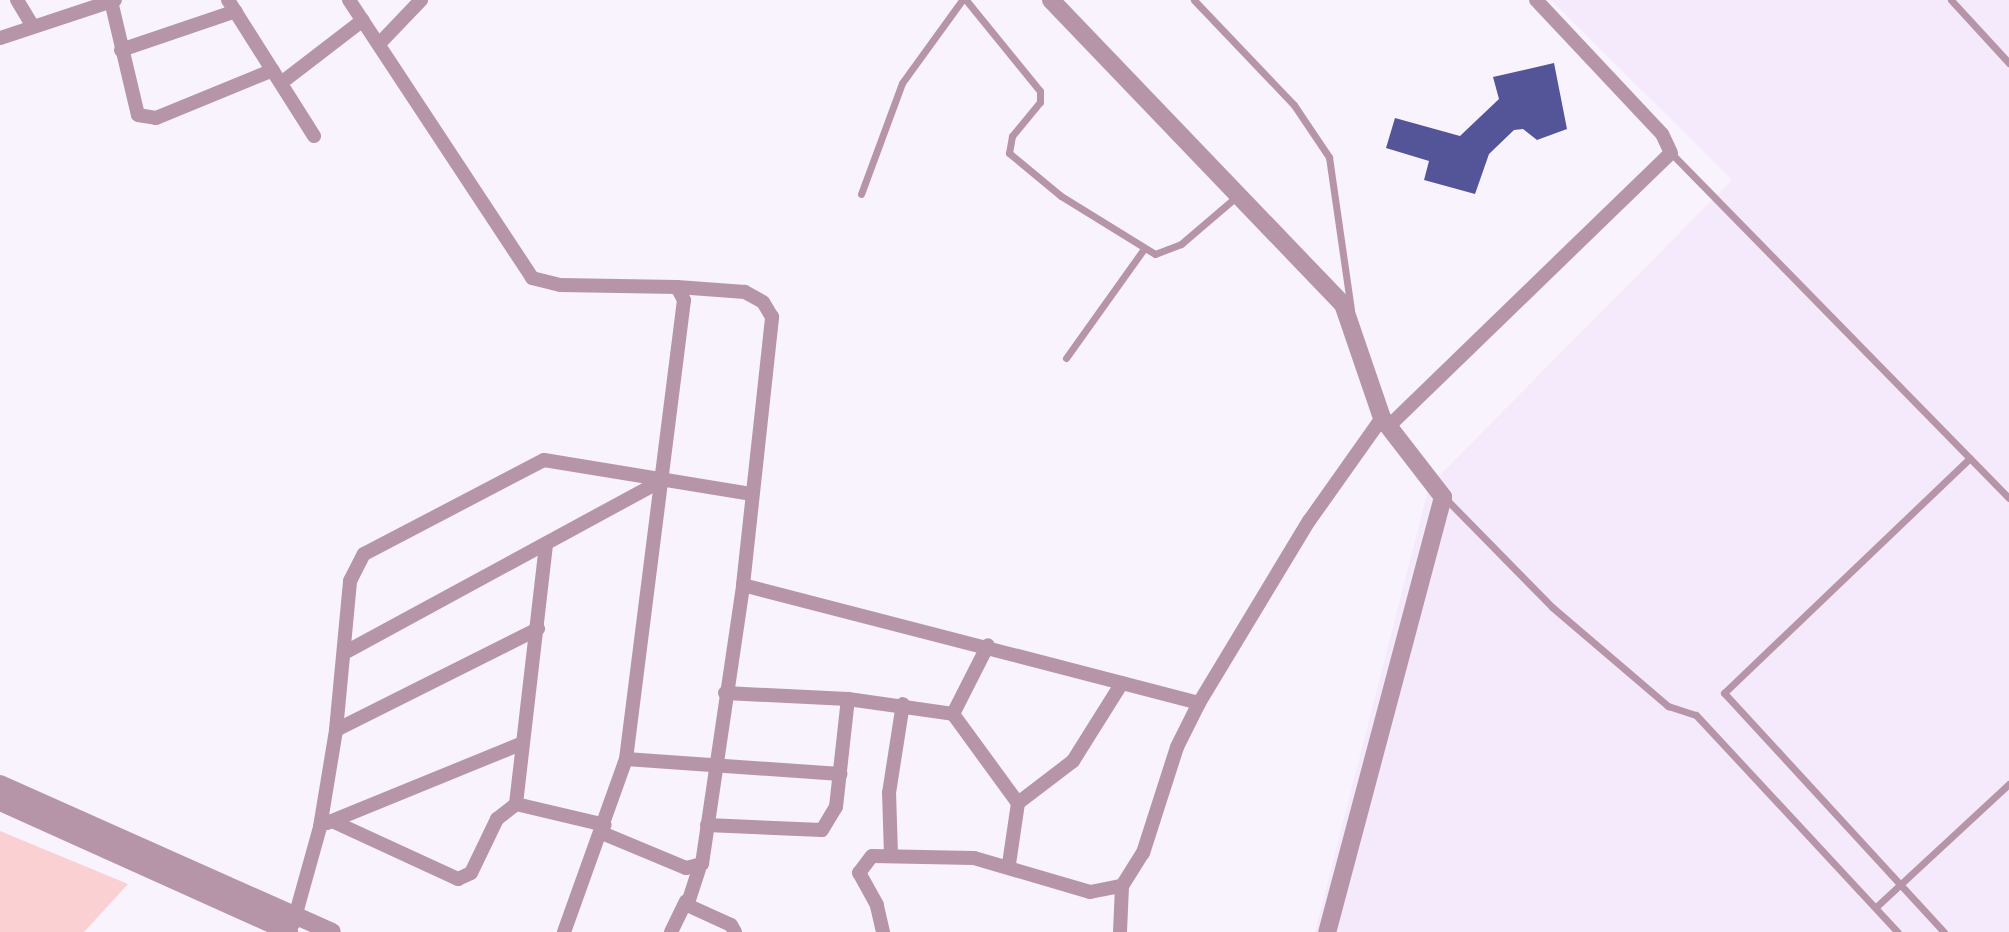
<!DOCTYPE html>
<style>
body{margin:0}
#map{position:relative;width:2009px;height:932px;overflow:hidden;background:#f9f3fd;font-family:Commissioner,sans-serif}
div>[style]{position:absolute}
.built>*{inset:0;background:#f5eafc}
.green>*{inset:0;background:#fad0d3}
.building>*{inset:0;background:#545499}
.service>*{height:7px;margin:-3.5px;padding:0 3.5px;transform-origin:3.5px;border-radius:3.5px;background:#b795a9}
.minor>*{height:14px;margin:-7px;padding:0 7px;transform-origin:7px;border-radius:7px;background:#b795a9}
.tertiary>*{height:18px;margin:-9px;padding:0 9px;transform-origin:9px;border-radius:9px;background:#b795a9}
span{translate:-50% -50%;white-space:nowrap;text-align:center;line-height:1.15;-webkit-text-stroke:7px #fff;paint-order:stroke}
</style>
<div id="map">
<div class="built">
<div style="clip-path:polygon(1551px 0,2009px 0,2009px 932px,1315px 932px,1429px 486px,1732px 180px)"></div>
</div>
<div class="green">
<div style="clip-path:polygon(0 831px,128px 884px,84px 932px,0 932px)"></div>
</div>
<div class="building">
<div style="clip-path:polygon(1554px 63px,1567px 129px,1537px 140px,1523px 129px,1514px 130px,1489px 154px,1475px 194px,1424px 180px,1429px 161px,1386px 148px,1395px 118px,1460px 136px,1499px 99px,1493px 77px)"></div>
</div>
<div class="service">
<div style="left:966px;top:0;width:117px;rotate:50.9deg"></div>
<div style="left:1040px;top:91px;width:11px;rotate:90deg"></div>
<div style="left:1040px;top:102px;width:44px;rotate:129.5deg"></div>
<div style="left:1012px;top:136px;width:17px;rotate:100deg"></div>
<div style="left:1009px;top:153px;width:67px;rotate:39.6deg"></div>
<div style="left:1061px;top:196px;width:110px;rotate:31.7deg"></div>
<div style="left:1155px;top:254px;width:28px;rotate:-21deg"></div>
<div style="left:1181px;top:244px;width:72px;rotate:-40.5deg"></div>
<div style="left:1194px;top:0;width:145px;rotate:46.4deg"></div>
<div style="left:1294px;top:105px;width:63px;rotate:56.1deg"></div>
<div style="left:1329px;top:157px;width:154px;rotate:81.8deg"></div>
<div style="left:1951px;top:0;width:86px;rotate:47.4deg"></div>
<div style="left:1671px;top:153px;width:483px;rotate:45.6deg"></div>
<div style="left:861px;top:194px;width:118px;rotate:-69.7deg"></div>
<div style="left:902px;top:83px;width:102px;rotate:-54.1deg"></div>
<div style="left:1066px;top:358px;width:133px;rotate:-54.5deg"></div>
<div style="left:1444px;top:497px;width:154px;rotate:45.5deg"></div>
<div style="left:1552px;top:607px;width:153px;rotate:40.5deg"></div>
<div style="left:1668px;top:706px;width:29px;rotate:18deg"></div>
<div style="left:1696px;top:715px;width:296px;rotate:47.1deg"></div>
<div style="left:1876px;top:907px;width:181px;rotate:-42.8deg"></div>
<div style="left:1944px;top:932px;width:325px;rotate:-132.6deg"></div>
<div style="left:1724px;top:693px;width:340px;rotate:-43.7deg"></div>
</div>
<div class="minor">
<div style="left:17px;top:0;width:31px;rotate:59deg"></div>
<div style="left:228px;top:0;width:161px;rotate:57.7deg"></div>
<div style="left:349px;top:0;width:333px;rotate:56.6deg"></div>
<div style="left:532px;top:278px;width:29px;rotate:14deg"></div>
<div style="left:560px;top:285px;width:117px;rotate:1deg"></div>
<div style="left:677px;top:287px;width:15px;rotate:62deg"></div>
<div style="left:684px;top:300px;width:463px;rotate:97.2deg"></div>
<div style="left:626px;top:759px;width:184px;rotate:109.7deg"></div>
<div style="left:111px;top:1px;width:117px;rotate:76.7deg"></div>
<div style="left:138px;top:115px;width:18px;rotate:9deg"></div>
<div style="left:156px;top:118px;width:126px;rotate:-22.3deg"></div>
<div style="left:0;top:38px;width:121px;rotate:-18.3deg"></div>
<div style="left:379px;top:44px;width:61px;rotate:-46.3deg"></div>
<div style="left:121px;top:50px;width:121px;rotate:-18.7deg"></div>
<div style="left:281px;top:83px;width:103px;rotate:-37.5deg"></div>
<div style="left:1389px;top:426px;width:392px;rotate:-44.1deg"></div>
<div style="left:1671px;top:153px;width:21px;rotate:-115deg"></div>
<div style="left:1662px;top:134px;width:184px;rotate:-133.2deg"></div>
<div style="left:743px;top:585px;width:471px;rotate:14.5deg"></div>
<div style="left:344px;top:653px;width:363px;rotate:-28.5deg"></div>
<div style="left:725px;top:693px;width:123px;rotate:2.8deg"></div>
<div style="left:848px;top:699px;width:106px;rotate:8.1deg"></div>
<div style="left:953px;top:714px;width:110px;rotate:53.9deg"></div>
<div style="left:1018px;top:803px;width:62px;rotate:98.4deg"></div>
<div style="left:953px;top:714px;width:77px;rotate:-63.1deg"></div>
<div style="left:336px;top:730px;width:226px;rotate:-26.6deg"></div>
<div style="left:626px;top:759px;width:215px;rotate:4deg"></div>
<div style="left:1018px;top:803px;width:69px;rotate:-37.4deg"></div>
<div style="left:1073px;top:761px;width:92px;rotate:-57.9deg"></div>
<div style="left:516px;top:804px;width:260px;rotate:-83.4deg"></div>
<div style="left:332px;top:821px;width:139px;rotate:24.7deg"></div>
<div style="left:458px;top:879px;width:14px;rotate:-25deg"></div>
<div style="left:471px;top:873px;width:60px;rotate:-64.3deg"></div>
<div style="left:497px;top:819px;width:24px;rotate:-38deg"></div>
<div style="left:516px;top:804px;width:91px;rotate:13.3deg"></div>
<div style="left:327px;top:823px;width:209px;rotate:-22.2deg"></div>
<div style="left:707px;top:825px;width:115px;rotate:2.5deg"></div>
<div style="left:822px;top:830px;width:27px;rotate:-59deg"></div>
<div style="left:836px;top:807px;width:109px;rotate:-83.7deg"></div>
<div style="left:602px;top:833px;width:91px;rotate:22.6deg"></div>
<div style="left:686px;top:868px;width:16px;rotate:-14deg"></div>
<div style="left:702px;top:864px;width:282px;rotate:-81.6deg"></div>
<div style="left:743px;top:585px;width:270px;rotate:-83.8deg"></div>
<div style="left:772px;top:317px;width:17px;rotate:-121deg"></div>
<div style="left:763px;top:302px;width:21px;rotate:-151deg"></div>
<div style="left:745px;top:292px;width:68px;rotate:-175.8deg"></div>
<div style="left:891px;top:855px;width:62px;rotate:-91.8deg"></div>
<div style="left:889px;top:793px;width:90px;rotate:-81.1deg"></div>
<div style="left:699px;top:869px;width:38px;rotate:108deg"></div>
<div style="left:687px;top:905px;width:48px;rotate:24.4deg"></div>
<div style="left:731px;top:925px;width:8px;rotate:60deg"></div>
<div style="left:293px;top:924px;width:101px;rotate:-74.4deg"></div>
<div style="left:320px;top:827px;width:98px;rotate:-80.6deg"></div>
<div style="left:336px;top:730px;width:150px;rotate:-84.6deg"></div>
<div style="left:350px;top:581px;width:30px;rotate:-63deg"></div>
<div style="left:364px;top:554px;width:203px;rotate:-27.6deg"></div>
<div style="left:544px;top:460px;width:211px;rotate:9.3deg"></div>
<div style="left:671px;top:932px;width:34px;rotate:-64deg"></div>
<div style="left:883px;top:932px;width:28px;rotate:-103deg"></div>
<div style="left:877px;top:905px;width:37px;rotate:-119deg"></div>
<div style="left:859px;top:873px;width:21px;rotate:-53deg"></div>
<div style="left:872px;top:856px;width:102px;rotate:1.1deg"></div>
<div style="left:974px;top:858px;width:121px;rotate:16.3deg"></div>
<div style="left:1090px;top:892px;width:33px;rotate:-11deg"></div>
<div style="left:1122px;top:886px;width:39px;rotate:-58deg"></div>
<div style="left:1143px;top:853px;width:111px;rotate:-72.2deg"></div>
<div style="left:1177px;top:747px;width:49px;rotate:-63.4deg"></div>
<div style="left:1199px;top:703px;width:213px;rotate:-58.9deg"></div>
<div style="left:1309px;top:521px;width:126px;rotate:-54.7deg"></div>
<div style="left:1120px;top:932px;width:46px;rotate:-87.5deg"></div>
</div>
<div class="tertiary">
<div style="left:1051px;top:0;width:422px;rotate:46.2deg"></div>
<div style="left:1343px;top:304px;width:120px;rotate:71.1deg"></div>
<div style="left:1382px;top:418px;width:100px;rotate:52.3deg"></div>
<div style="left:1443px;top:497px;width:450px;rotate:104.9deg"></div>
<div style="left:0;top:784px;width:363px;rotate:24deg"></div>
<div style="left:0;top:802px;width:317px;rotate:24.2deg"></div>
</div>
</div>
